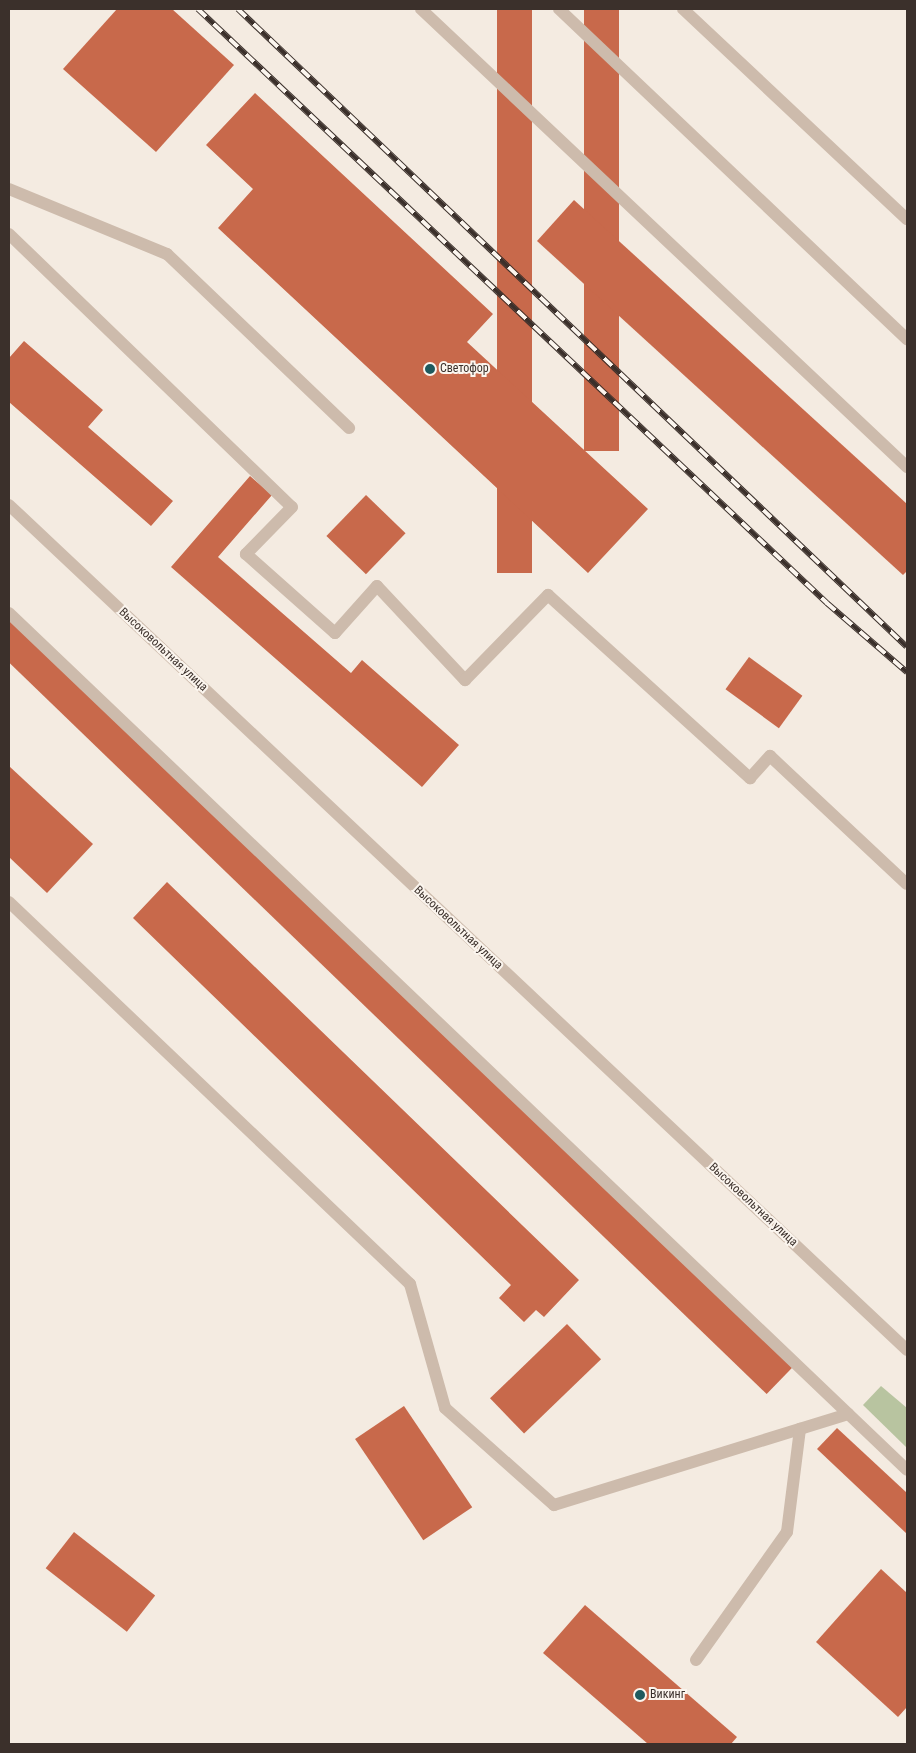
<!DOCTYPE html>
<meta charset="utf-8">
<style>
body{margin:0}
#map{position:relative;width:916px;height:1753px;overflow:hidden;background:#f4ebe1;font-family:"Roboto Condensed",sans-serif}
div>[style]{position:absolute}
.green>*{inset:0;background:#b8c4a0}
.building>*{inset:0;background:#c8694b;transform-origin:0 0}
.minor>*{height:12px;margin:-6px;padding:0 6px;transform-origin:6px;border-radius:6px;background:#cdbbac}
.rail>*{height:5.5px;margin-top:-2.75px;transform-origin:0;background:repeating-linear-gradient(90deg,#fbf5ee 0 11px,#3b302b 0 22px);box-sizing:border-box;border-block:1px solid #3b302b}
.dots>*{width:14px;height:14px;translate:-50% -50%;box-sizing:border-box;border:2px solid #fbf5ee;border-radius:50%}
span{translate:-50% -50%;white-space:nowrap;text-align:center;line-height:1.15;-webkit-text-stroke:4px #fbf5ee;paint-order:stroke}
.poi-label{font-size:12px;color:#3b302b}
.left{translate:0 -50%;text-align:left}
.street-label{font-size:12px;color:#3b302b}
.frame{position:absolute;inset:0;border:10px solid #3b302b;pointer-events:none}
</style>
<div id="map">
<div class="green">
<div style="clip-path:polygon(881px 1386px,907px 1408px,907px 1448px,863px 1405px)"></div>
</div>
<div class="building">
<div style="clip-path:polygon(117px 9px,172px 9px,234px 65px,156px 152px,63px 69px)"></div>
<div style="left:497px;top:9px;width:35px;height:564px"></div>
<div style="left:584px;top:9px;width:35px;height:442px"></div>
<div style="clip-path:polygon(255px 93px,493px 314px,467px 342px,648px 509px,588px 573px,218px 228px,253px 189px,206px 145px)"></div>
<div style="clip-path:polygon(574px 200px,907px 504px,907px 571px,903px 575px,537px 241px)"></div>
<div style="clip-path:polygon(24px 341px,103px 410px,88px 427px,173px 501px,151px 526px,9px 402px,9px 358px)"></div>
<div style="clip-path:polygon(250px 476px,272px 495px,218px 557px,351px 673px,362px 660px,459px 745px,422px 787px,171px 567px)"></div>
<div style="left:366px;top:495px;width:55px;height:57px;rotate:44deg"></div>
<div style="left:9px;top:611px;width:1089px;height:37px;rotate:44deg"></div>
<div style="left:749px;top:657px;width:66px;height:40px;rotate:36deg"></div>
<div style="clip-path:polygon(9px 766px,93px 844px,47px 893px,9px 857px)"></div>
<div style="clip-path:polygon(167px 882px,579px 1280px,544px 1317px,536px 1310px,524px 1322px,499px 1298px,511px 1285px,133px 918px)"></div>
<div style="left:567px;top:1324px;width:49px;height:107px;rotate:46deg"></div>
<div style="left:404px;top:1406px;width:122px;height:59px;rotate:56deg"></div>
<div style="clip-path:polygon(837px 1428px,907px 1493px,907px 1534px,817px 1449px)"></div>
<div style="left:74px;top:1532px;width:103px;height:46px;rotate:38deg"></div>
<div style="clip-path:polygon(881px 1569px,907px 1593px,907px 1707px,898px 1717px,816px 1642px)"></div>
<div style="clip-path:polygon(585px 1605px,737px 1737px,731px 1744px,648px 1744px,543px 1653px)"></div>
</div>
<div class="minor">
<div style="left:421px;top:9px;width:668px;rotate:43.3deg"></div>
<div style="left:559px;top:9px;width:480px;rotate:43.5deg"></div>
<div style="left:683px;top:9px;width:307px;rotate:43.2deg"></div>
<div style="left:9px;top:189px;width:171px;rotate:22.4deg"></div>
<div style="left:167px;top:254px;width:252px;rotate:43.7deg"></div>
<div style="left:9px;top:234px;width:393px;rotate:44deg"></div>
<div style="left:292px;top:507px;width:66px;rotate:134.4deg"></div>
<div style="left:246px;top:554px;width:119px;rotate:41.6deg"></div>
<div style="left:335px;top:633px;width:63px;rotate:-48.2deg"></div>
<div style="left:377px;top:586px;width:129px;rotate:46.9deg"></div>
<div style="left:465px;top:680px;width:119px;rotate:-45.7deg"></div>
<div style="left:548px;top:595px;width:273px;rotate:42.2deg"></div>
<div style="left:750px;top:778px;width:30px;rotate:-48deg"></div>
<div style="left:770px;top:756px;width:187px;rotate:43.1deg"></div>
<div style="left:9px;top:505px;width:1233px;rotate:43.26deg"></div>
<div style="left:9px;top:613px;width:1241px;rotate:43.66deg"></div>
<div style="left:9px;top:902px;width:554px;rotate:43.61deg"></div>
<div style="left:410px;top:1284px;width:129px;rotate:74.2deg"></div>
<div style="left:445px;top:1408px;width:146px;rotate:41.7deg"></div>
<div style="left:554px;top:1505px;width:308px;rotate:-17.2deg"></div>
<div style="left:696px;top:1660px;width:157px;rotate:-54.6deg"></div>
<div style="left:787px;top:1532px;width:104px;rotate:-82.8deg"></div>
</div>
<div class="rail">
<div style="left:198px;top:9px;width:865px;rotate:43.36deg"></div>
<div style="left:827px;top:603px;width:106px;rotate:40.8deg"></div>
<div style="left:238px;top:9px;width:924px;rotate:43.64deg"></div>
</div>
<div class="dots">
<div style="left:430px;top:369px;background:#1f5a5e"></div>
<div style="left:640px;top:1695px;background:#1f5a5e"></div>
</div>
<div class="poi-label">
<span class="left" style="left:440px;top:369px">Светофор</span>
<span class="left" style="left:650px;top:1695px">Викинг</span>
</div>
<div class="street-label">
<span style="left:163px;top:650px;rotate:43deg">Высоковольтная улица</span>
<span style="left:458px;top:928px;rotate:43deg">Высоковольтная улица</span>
<span style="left:753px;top:1205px;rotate:43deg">Высоковольтная улица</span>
</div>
<div class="frame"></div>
</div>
